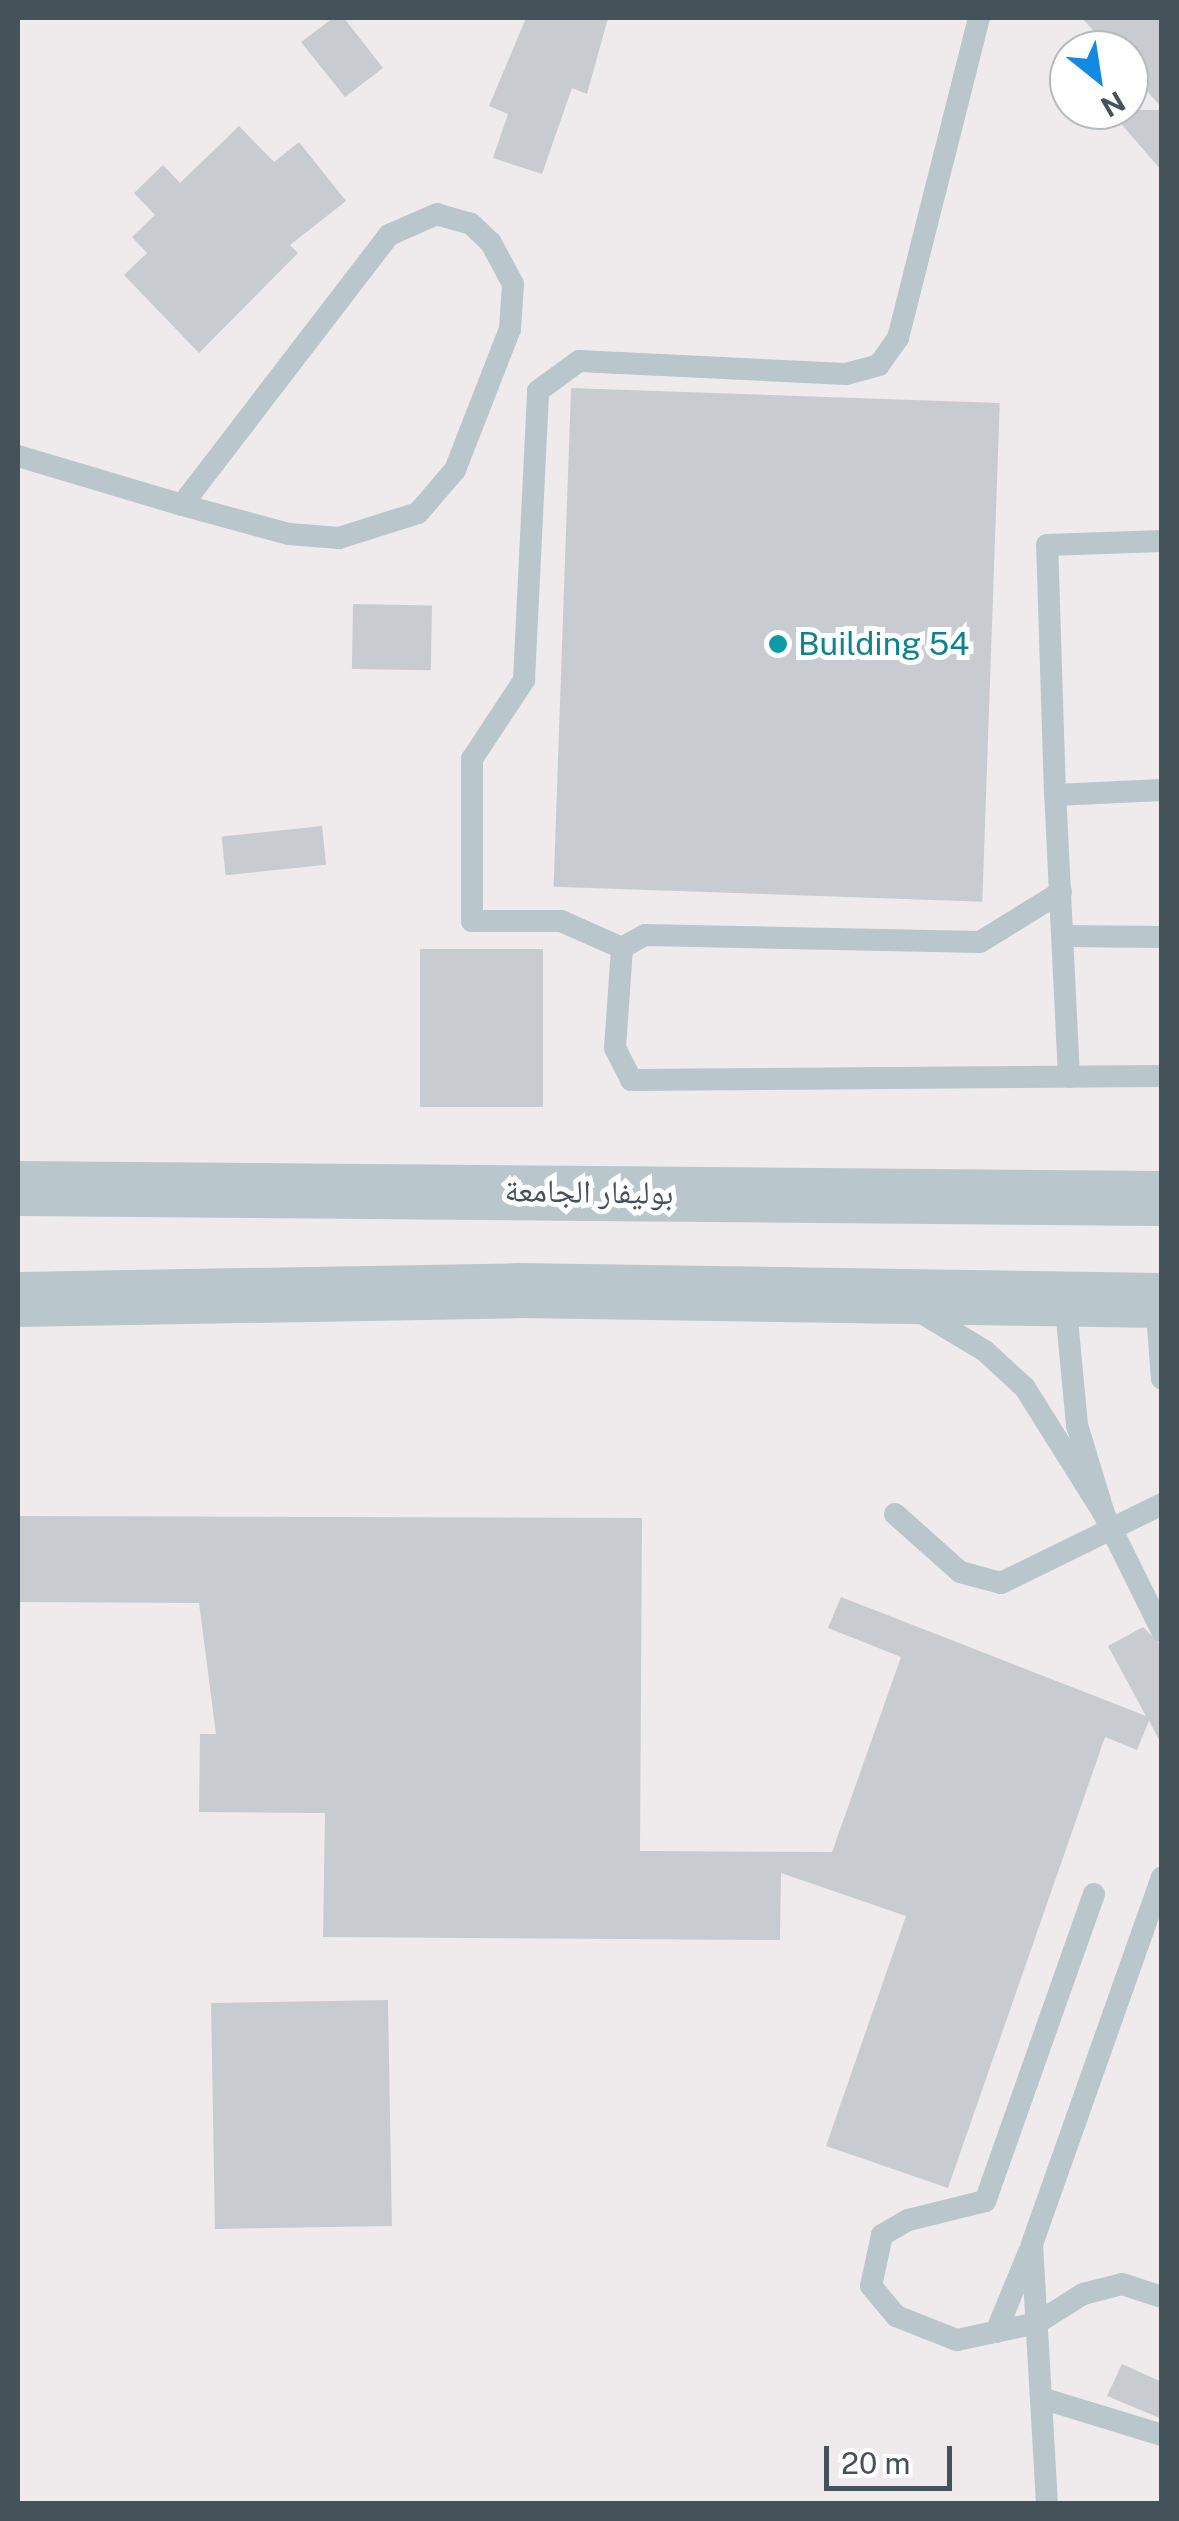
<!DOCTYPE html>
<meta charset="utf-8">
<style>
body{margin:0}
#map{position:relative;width:1179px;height:2521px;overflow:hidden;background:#efebec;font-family:"Public Sans","Noto Naskh Arabic",sans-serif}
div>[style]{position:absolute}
.building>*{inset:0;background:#c8ccd1;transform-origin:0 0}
.service>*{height:22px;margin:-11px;padding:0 11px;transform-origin:11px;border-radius:11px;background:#b9c6cc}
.tertiary>*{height:55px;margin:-27.5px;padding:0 27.5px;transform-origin:27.5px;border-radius:27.5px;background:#b9c6cc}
.dots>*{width:28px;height:28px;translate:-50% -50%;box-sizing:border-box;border:5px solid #fff;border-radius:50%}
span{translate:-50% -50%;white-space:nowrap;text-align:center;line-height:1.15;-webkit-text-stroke:10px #fff;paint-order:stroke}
.culture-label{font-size:32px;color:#0d838f}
.left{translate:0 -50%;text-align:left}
.street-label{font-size:32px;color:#44525a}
.frame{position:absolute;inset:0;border:20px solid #44525a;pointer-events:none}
.north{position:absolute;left:1049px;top:30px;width:100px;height:100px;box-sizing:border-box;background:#fff;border:2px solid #b4babd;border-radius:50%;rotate:150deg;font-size:28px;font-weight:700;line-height:40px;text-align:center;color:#44525a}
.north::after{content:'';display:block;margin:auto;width:35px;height:45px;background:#1289e2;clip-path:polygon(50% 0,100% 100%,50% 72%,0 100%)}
.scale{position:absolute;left:824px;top:2446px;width:128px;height:45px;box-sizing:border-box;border:5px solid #44525a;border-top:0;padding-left:12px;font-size:30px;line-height:35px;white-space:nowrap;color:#44525a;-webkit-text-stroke:8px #fff;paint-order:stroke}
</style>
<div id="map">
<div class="building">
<div style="clip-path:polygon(333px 18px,344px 18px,383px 68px,345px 97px,301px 42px)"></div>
<div style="clip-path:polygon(526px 18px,608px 18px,587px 94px,572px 88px,542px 174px,493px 158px,508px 114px,489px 106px)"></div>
<div style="clip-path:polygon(1082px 18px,1162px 18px,1162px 108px,1129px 71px,1129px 50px,1111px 50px)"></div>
<div style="clip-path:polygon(1109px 110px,1162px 110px,1162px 171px)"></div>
<div style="clip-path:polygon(239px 126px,274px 162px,299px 142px,346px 201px,290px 245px,298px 253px,199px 353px,124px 275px,147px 253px,132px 237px,155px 215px,134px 193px,163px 165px,180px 183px)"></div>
<div style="left:571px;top:388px;width:429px;height:499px;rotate:2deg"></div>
<div style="left:353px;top:604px;width:79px;height:65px;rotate:1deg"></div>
<div style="left:322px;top:826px;width:39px;height:101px;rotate:84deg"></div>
<div style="left:420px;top:949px;width:123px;height:158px"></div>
<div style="clip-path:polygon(18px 1516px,642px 1518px,640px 1851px,832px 1852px,901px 1657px,828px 1628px,841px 1597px,1146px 1716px,1108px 1646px,1143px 1627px,1162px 1646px,1162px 1745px,1149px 1721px,1137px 1750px,1105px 1737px,948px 2188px,826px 2146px,906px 1916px,781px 1873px,780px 1940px,323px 1937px,325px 1813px,199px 1812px,200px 1734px,216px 1734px,199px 1603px,18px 1602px)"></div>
<div style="left:388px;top:2000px;width:226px;height:177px;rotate:89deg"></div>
<div style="clip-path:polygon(1122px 2364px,1162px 2382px,1162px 2419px,1107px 2396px)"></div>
</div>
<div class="service">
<div style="left:18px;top:456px;width:171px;rotate:16.6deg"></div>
<div style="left:182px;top:505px;width:111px;rotate:15.2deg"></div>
<div style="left:289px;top:534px;width:50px;rotate:4.6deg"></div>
<div style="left:339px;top:538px;width:83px;rotate:-17.6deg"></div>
<div style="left:418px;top:513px;width:57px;rotate:-49.3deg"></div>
<div style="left:455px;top:470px;width:151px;rotate:-68.7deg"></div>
<div style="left:510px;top:329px;width:45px;rotate:-86.2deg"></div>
<div style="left:513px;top:284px;width:47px;rotate:-118.2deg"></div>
<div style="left:491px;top:243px;width:28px;rotate:-136deg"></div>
<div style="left:471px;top:224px;width:35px;rotate:-164deg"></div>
<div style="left:437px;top:214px;width:52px;rotate:156.4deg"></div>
<div style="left:389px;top:235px;width:340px;rotate:127.5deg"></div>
<div style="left:1055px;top:795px;width:250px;rotate:-91.8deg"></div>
<div style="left:1047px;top:545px;width:115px;rotate:-2deg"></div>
<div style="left:1061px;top:892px;width:95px;rotate:148.3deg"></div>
<div style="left:980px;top:942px;width:335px;rotate:-178.8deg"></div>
<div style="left:645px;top:935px;width:26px;rotate:151deg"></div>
<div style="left:622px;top:948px;width:100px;rotate:94deg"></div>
<div style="left:615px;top:1048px;width:36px;rotate:63deg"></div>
<div style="left:631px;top:1080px;width:531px;rotate:-0.43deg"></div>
<div style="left:1063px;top:936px;width:99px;rotate:0.6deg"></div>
<div style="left:622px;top:948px;width:67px;rotate:-156.1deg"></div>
<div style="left:561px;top:921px;width:89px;rotate:180deg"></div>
<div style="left:472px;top:921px;width:162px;rotate:-90deg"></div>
<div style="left:472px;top:759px;width:95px;rotate:-56.6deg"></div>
<div style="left:524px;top:680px;width:289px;rotate:-87.2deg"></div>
<div style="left:538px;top:391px;width:51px;rotate:-36.2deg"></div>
<div style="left:579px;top:361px;width:267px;rotate:2.8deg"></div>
<div style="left:846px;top:374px;width:34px;rotate:-15deg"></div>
<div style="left:879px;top:365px;width:33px;rotate:-55deg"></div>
<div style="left:898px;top:338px;width:330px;rotate:-75.8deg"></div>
<div style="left:1069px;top:1077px;width:282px;rotate:-92.8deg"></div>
<div style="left:1055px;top:795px;width:107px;rotate:-2.7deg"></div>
<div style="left:1065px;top:1298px;width:128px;rotate:84.6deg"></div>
<div style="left:1077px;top:1425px;width:93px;rotate:73.1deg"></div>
<div style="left:1104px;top:1514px;width:131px;rotate:63.6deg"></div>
<div style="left:1156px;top:1300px;width:79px;rotate:85.7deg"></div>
<div style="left:917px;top:1310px;width:79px;rotate:31.1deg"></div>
<div style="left:985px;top:1351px;width:54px;rotate:42.8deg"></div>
<div style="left:1025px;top:1388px;width:149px;rotate:57.9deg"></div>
<div style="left:895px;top:1514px;width:87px;rotate:41.7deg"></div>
<div style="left:960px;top:1572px;width:42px;rotate:15deg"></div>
<div style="left:1001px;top:1583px;width:179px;rotate:-26.1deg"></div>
<div style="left:1094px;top:1894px;width:326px;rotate:109.5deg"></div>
<div style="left:985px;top:2201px;width:79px;rotate:166.1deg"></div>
<div style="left:908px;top:2220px;width:30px;rotate:150deg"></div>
<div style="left:882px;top:2235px;width:52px;rotate:102.2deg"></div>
<div style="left:871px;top:2286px;width:39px;rotate:50deg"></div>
<div style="left:896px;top:2316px;width:66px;rotate:21.5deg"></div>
<div style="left:957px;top:2340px;width:82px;rotate:-12deg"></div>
<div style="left:1037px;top:2323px;width:54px;rotate:-32.2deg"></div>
<div style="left:1083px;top:2294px;width:40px;rotate:-14.4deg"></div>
<div style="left:1122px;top:2284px;width:42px;rotate:18deg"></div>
<div style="left:996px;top:2332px;width:87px;rotate:-67.6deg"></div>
<div style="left:1041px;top:2398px;width:127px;rotate:17deg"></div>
<div style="left:1047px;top:2504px;width:260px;rotate:-93.3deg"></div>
<div style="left:1032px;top:2244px;width:389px;rotate:-70.5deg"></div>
</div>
<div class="tertiary">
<div style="left:18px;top:1188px;width:1144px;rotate:0.5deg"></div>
<div style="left:18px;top:1299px;width:499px;rotate:-1deg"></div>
<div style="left:517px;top:1290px;width:645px;rotate:0.89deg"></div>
</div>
<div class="dots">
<div style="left:778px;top:644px;background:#0f9aa8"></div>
</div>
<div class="culture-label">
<span class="left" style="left:798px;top:644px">Building 54</span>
</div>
<div class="street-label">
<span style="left:589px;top:1192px;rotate:1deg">بوليفار الجامعة</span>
</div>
<div class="frame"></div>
<div class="north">N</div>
<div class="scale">20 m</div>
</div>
